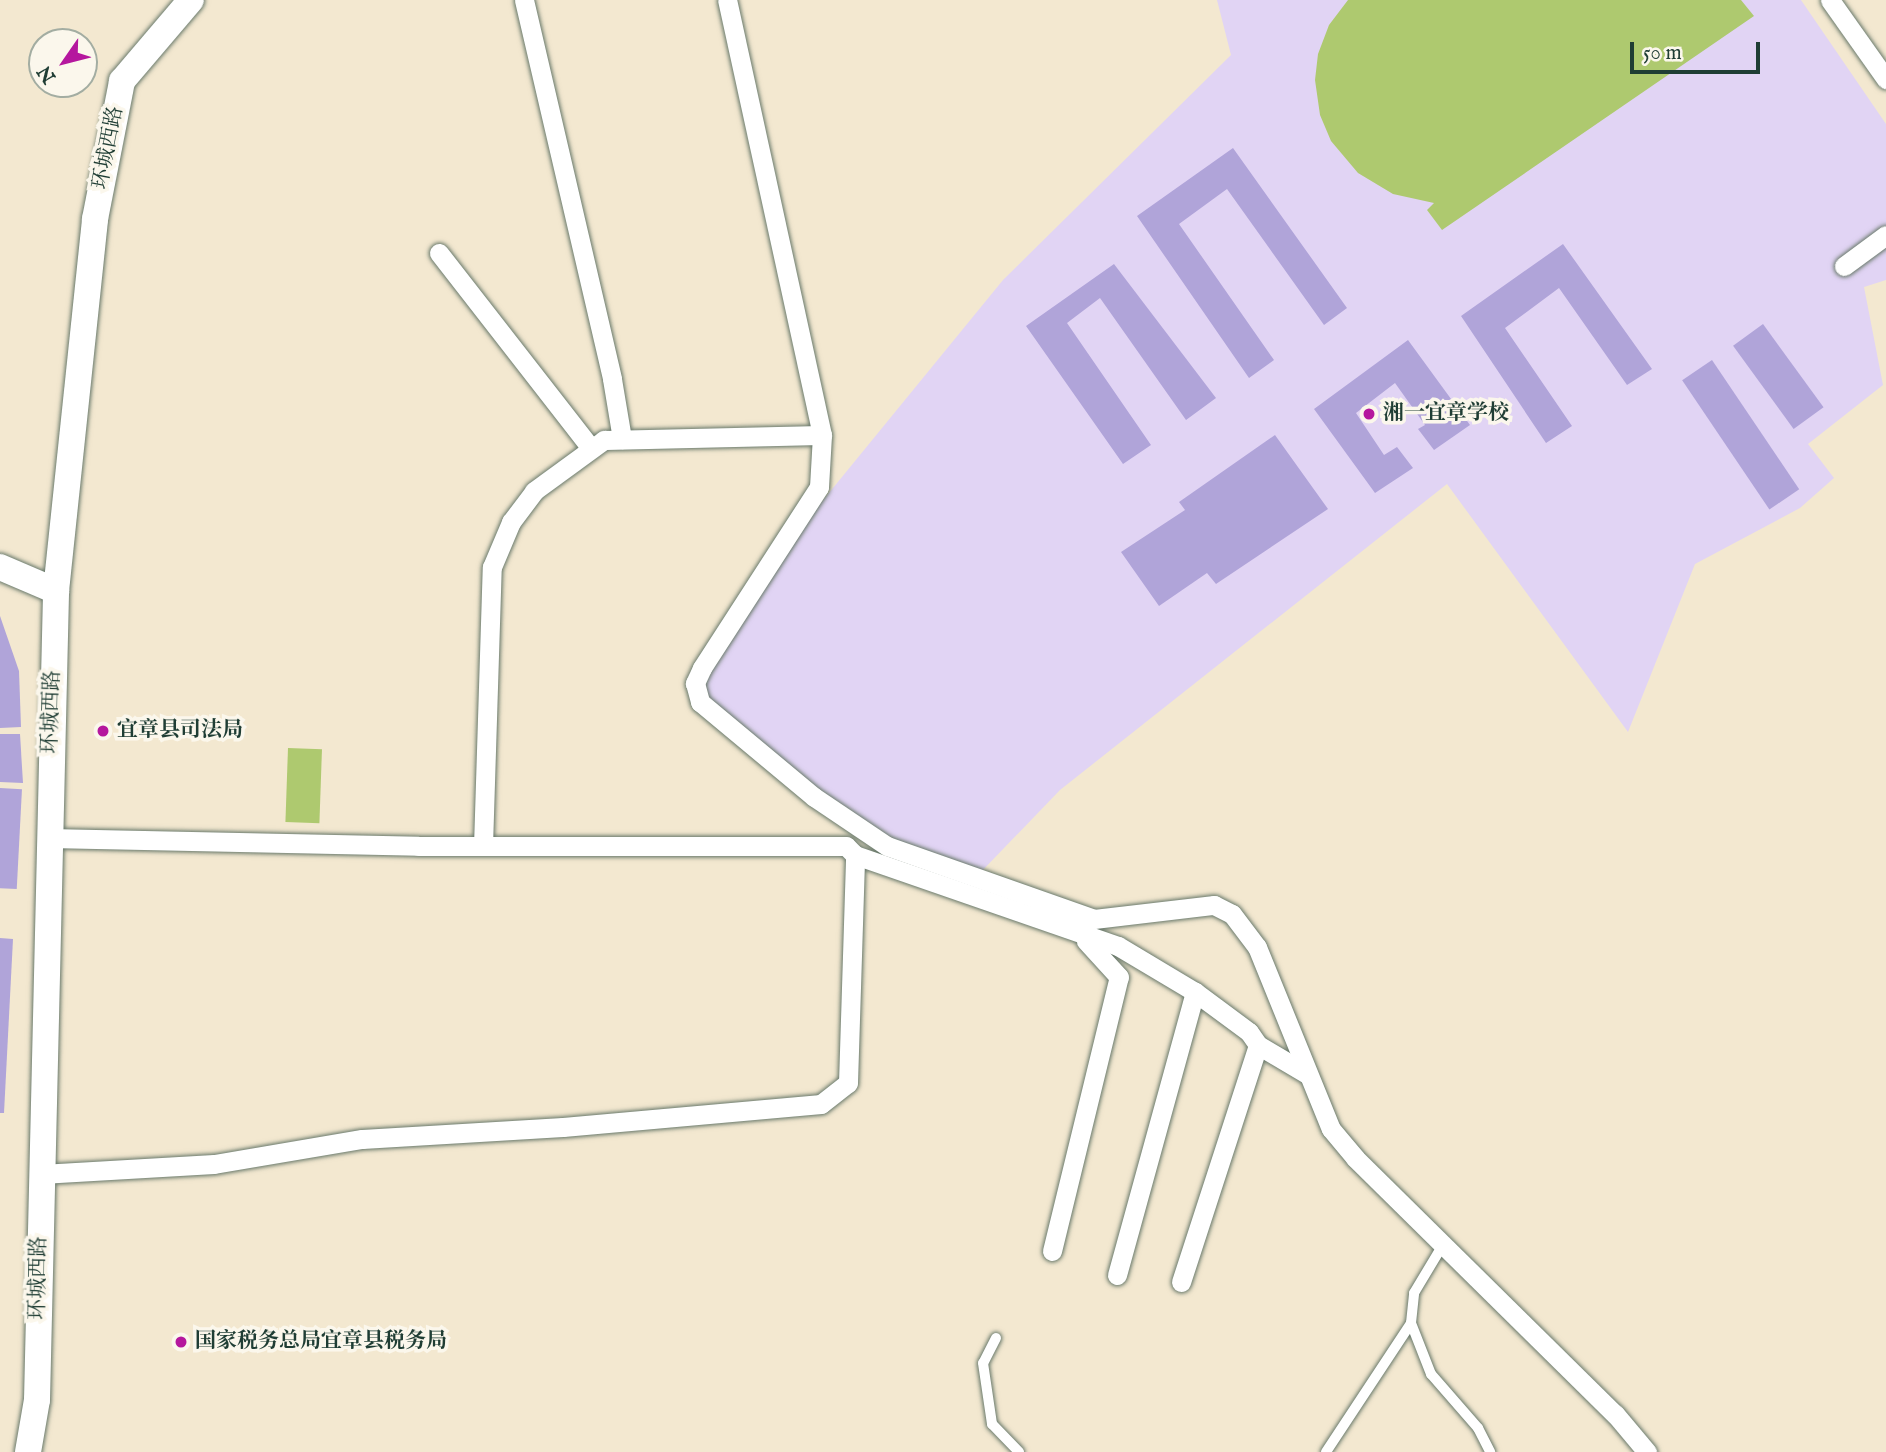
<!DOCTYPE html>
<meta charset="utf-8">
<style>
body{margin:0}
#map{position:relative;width:1886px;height:1452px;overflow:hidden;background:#f3e8d0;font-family:"IM FELL English","Noto Serif SC",serif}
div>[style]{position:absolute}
.built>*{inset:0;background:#e1d4f4}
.green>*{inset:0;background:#aec96f;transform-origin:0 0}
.building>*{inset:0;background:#b0a4d9;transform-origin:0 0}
.roads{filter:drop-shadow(0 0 2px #69796b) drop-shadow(0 0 2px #69796b)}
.lane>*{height:10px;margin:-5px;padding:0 5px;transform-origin:5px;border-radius:5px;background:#fff}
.street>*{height:19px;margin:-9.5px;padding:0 9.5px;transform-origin:9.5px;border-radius:9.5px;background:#fff}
.secondary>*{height:26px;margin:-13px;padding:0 13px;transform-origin:13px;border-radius:13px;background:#fff}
.dots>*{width:19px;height:19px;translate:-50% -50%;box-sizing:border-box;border:4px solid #fbf7ec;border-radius:50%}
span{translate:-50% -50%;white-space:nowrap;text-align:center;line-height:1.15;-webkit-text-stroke:7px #fbf7ec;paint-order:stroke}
.street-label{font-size:21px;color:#1f3d34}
.poi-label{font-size:21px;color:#1f3d34;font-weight:700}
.left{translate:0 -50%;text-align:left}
.north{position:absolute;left:28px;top:28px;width:70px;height:70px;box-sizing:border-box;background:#fbf7ec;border:2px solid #a3ada2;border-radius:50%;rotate:235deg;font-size:19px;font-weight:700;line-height:28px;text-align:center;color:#1f3d34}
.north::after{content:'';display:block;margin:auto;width:24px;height:32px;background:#b5179e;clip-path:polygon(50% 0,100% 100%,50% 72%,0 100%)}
.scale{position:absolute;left:1630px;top:42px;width:130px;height:32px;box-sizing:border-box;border:4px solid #1f3d34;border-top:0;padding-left:9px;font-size:21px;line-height:24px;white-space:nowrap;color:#1f3d34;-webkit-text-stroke:5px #fbf7ec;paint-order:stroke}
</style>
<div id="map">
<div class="built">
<div style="clip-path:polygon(1217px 0,1801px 0,1886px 124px,1886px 280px,1864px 287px,1883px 385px,1808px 444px,1834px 478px,1800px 508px,1695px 564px,1628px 732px,1447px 484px,1060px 790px,979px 874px,894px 845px,828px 802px,705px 697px,704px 674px,815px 510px,1003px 280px,1231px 55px)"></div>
</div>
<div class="green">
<div style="clip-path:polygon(1741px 0,1754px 16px,1442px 230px,1427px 210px,1434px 203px,1393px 194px,1358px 173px,1331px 141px,1320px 115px,1315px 80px,1318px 54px,1329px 25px,1348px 0)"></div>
<div style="left:288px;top:748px;width:34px;height:74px;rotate:2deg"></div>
</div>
<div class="building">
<div style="clip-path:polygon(1233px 148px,1347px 308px,1324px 325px,1227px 189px,1179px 224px,1274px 360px,1249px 378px,1137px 216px)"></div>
<div style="clip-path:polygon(1563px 244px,1652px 369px,1627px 385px,1559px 288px,1505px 328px,1572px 426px,1546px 443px,1461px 316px)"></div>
<div style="clip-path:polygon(1114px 264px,1216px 398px,1186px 420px,1100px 298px,1067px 323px,1151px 445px,1123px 464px,1026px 326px)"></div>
<div style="left:1763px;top:324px;width:103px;height:37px;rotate:54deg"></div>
<div style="clip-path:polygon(1408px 340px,1470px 425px,1434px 450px,1418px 429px,1425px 425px,1395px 383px,1356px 413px,1384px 455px,1397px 447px,1413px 468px,1375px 493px,1314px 409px)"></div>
<div style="left:1712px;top:360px;width:156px;height:36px;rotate:56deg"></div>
<div style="clip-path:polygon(1275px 435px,1328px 509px,1216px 584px,1207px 573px,1159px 606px,1121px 552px,1185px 510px,1179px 502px)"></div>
<div style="clip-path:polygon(0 616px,19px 671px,21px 727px,0 728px)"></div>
<div style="clip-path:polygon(0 734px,20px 734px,23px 783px,0 782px)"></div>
<div style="left:0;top:788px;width:22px;height:100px;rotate:3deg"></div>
<div style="clip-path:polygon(0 938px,13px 939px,4px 1113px,0 1113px)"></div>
</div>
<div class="roads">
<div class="lane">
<div style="left:1411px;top:1323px;width:55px;rotate:68.6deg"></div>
<div style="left:1431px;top:1374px;width:72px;rotate:49deg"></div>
<div style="left:1478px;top:1428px;width:27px;rotate:63deg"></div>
<div style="left:996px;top:1338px;width:28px;rotate:117deg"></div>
<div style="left:983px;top:1363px;width:62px;rotate:81.6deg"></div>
<div style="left:992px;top:1424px;width:39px;rotate:46deg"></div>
<div style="left:1326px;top:1452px;width:154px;rotate:-56.6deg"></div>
<div style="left:1411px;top:1323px;width:30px;rotate:-84deg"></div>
<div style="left:1414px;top:1293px;width:58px;rotate:-59deg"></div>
</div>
<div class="street">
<div style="left:524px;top:0;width:389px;rotate:76.9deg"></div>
<div style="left:612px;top:379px;width:61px;rotate:80.5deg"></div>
<div style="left:1830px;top:0;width:97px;rotate:54.7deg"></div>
<div style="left:439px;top:253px;width:246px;rotate:52.1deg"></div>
<div style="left:1844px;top:266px;width:52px;rotate:-36.4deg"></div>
<div style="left:822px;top:435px;width:52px;rotate:93.3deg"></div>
<div style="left:819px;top:487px;width:216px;rotate:122.9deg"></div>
<div style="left:702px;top:668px;width:17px;rotate:115deg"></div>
<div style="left:695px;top:683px;width:20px;rotate:75deg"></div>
<div style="left:700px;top:702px;width:148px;rotate:39.8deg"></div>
<div style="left:814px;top:797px;width:88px;rotate:33.9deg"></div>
<div style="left:887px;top:846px;width:219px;rotate:19.4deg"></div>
<div style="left:1094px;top:919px;width:121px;rotate:-6.7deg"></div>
<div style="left:1214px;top:905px;width:20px;rotate:27deg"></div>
<div style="left:1232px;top:914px;width:41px;rotate:52.9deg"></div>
<div style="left:1257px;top:947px;width:196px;rotate:67.9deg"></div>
<div style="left:1331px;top:1129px;width:38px;rotate:50deg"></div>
<div style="left:1355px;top:1158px;width:365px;rotate:44.6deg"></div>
<div style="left:1615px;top:1414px;width:50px;rotate:49.9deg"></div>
<div style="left:48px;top:838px;width:370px;rotate:1.2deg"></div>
<div style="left:418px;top:846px;width:428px"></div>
<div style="left:846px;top:846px;width:13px;rotate:45deg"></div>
<div style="left:855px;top:855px;width:278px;rotate:19.1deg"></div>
<div style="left:1118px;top:946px;width:90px;rotate:30.9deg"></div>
<div style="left:1195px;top:992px;width:67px;rotate:36.5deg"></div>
<div style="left:1249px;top:1032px;width:16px;rotate:55deg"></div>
<div style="left:1258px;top:1045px;width:57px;rotate:30.6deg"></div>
<div style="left:483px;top:846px;width:279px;rotate:-88.2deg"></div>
<div style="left:492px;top:567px;width:49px;rotate:-67.1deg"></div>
<div style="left:511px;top:522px;width:39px;rotate:-53deg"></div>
<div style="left:534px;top:491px;width:87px;rotate:-36.1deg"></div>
<div style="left:604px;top:440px;width:218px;rotate:-1.3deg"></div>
<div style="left:822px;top:435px;width:445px;rotate:-102.3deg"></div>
<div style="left:41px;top:1174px;width:173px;rotate:-3.3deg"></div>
<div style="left:214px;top:1164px;width:150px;rotate:-9.6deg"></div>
<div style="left:362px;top:1139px;width:201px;rotate:-3.4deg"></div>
<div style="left:563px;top:1127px;width:259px;rotate:-5.1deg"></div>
<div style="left:821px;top:1104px;width:34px;rotate:-38deg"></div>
<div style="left:848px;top:1083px;width:228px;rotate:-88.2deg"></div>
<div style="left:1052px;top:1251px;width:282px;rotate:-76.3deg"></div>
<div style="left:1119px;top:977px;width:49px;rotate:-132.5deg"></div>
<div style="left:1117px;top:1275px;width:294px;rotate:-74.6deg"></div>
<div style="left:1181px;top:1282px;width:249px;rotate:-72deg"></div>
</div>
<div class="secondary">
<div style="left:0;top:567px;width:61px;rotate:23.2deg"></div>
<div style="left:28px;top:1452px;width:53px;rotate:-80.2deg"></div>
<div style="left:37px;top:1400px;width:809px;rotate:-88.65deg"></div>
<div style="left:56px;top:591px;width:374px;rotate:-84deg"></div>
<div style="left:95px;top:219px;width:141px;rotate:-78.9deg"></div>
<div style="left:122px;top:81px;width:106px;rotate:-49.6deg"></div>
</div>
</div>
<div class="dots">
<div style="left:1369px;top:414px;background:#b5179e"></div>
<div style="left:103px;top:731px;background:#b5179e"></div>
<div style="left:181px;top:1342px;background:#b5179e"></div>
</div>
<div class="street-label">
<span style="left:109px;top:148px;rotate:-79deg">环城西路</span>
<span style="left:52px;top:712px;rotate:-88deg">环城西路</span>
<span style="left:39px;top:1278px;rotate:-89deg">环城西路</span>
</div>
<div class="poi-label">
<span class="left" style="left:1383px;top:414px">湘一宜章学校</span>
<span class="left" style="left:117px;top:731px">宜章县司法局</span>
<span class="left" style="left:195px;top:1342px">国家税务总局宜章县税务局</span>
</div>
<div class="north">N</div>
<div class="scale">50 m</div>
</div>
